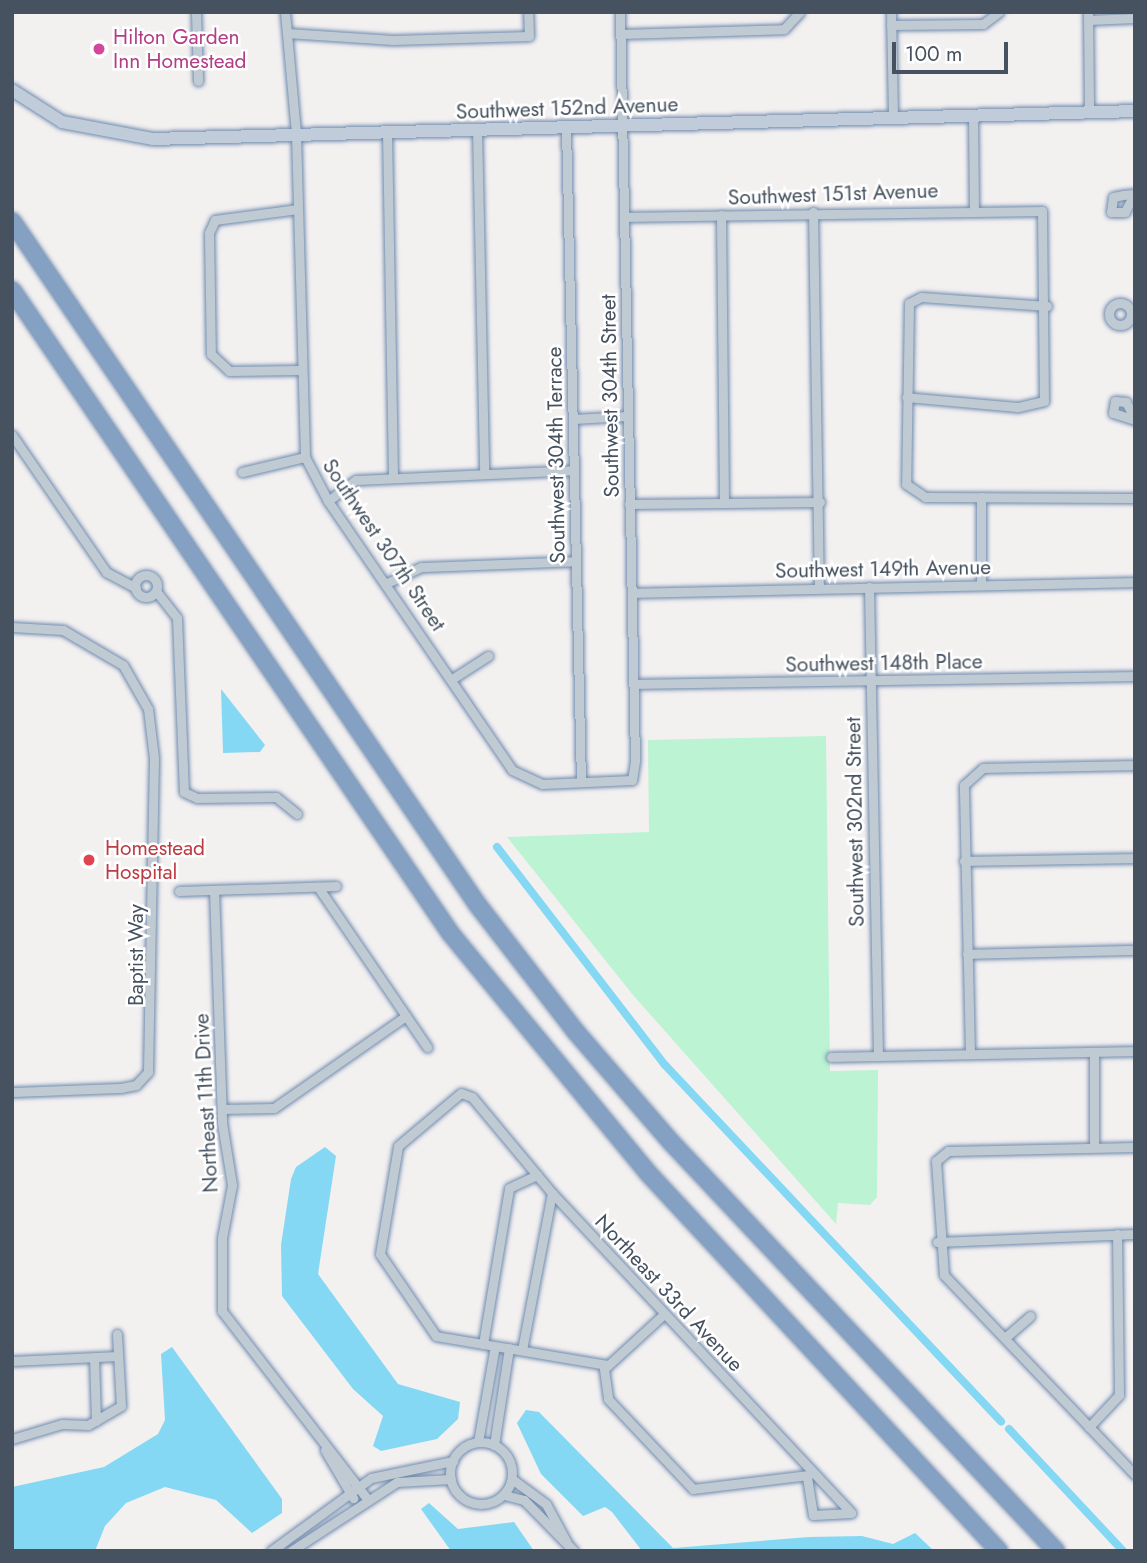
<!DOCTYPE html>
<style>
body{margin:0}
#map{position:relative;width:1147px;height:1563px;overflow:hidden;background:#f3f0f0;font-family:Jost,sans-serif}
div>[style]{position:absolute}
.green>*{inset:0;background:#bbf3d3}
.water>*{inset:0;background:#85d8f3}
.canal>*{height:8px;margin:-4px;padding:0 4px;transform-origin:4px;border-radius:4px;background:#85d8f3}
.roads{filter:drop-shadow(0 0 2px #6f8bae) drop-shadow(0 0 2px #6f8bae)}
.street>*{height:9px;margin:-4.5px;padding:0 4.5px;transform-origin:4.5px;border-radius:4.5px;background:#c0cad3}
.street>.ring{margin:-4.5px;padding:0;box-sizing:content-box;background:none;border:9px solid #c0cad3;border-radius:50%}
.secondary>*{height:12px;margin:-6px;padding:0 6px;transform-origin:6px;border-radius:6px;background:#c1ccda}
.highway>*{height:16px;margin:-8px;padding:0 8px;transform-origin:8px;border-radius:8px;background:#84a0c2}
.dots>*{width:19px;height:19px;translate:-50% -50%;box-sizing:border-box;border:4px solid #fff;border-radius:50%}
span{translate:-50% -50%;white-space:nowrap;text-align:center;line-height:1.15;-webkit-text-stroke:5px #fff;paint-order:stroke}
.hotel-label{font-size:21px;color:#b23c85}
.left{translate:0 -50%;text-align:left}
.street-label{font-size:21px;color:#46525f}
.health-label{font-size:21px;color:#be3a42}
.frame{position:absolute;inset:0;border:14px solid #46525f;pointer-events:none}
.scale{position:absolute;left:892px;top:42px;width:116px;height:32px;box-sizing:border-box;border:4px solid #46525f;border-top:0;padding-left:9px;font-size:21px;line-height:24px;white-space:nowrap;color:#46525f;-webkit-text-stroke:5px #fff;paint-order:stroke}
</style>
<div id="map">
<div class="green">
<div style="clip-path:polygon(826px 736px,830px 1071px,878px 1070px,877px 1197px,870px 1205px,838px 1203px,836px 1224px,633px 995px,507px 837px,649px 832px,648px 740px)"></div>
</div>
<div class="water">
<div style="clip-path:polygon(221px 689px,265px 745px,260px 752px,223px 753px)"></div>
<div style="clip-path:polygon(325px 1147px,336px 1156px,318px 1274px,398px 1384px,460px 1402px,458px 1419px,437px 1439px,381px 1451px,373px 1446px,383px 1416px,353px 1389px,282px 1296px,281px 1245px,291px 1179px,296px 1167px)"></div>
<div style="clip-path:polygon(172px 1347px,282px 1499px,282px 1513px,252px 1533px,216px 1500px,165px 1487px,126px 1503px,105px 1526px,95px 1551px,12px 1551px,12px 1487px,104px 1467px,158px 1434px,165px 1420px,161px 1354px)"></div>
<div style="clip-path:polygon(526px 1410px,539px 1412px,673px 1548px,809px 1537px,862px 1536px,893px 1544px,915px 1533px,934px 1551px,642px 1551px,612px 1512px,605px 1507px,583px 1516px,541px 1474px,517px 1423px)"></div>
<div style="clip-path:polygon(429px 1503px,458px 1529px,514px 1522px,534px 1551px,451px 1551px,421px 1509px)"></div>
</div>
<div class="canal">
<div style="left:497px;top:847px;width:275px;rotate:52.4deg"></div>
<div style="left:665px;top:1065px;width:490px;rotate:46.7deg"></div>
<div style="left:1009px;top:1429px;width:167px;rotate:46.9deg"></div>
</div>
<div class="roads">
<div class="street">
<div style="left:196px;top:12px;width:69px;rotate:88.3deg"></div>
<div style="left:285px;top:12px;width:122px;rotate:84.8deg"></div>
<div style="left:296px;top:134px;width:323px;rotate:88.4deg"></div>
<div style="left:305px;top:457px;width:50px;rotate:62.4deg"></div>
<div style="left:328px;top:501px;width:326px;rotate:55.6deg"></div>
<div style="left:512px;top:770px;width:33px;rotate:25deg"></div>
<div style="left:542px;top:784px;width:90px;rotate:-2.5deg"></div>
<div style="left:632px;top:780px;width:20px;rotate:-81deg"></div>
<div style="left:635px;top:760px;width:748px;rotate:-91.15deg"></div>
<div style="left:891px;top:12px;width:106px;rotate:88.9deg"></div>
<div style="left:1088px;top:12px;width:100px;rotate:89.4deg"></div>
<div style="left:1088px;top:20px;width:47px;rotate:-2.4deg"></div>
<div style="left:891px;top:25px;width:92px;rotate:-0.6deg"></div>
<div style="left:983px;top:24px;width:20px;rotate:-37deg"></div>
<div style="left:287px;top:33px;width:106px;rotate:3.8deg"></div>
<div style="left:393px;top:40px;width:136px;rotate:-1.7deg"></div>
<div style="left:529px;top:36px;width:24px;rotate:-92deg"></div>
<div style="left:620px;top:34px;width:164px;rotate:-1.7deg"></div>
<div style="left:784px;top:29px;width:23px;rotate:-47deg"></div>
<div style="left:973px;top:116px;width:92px;rotate:89.4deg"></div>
<div style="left:566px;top:127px;width:655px;rotate:88.69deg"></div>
<div style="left:477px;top:129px;width:345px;rotate:88.8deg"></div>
<div style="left:387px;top:132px;width:344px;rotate:89deg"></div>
<div style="left:1134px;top:194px;width:20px;rotate:117deg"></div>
<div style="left:1125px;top:212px;width:14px;rotate:180deg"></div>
<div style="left:1111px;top:212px;width:15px;rotate:-82deg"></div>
<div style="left:1113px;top:197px;width:10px;rotate:-11deg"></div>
<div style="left:1123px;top:195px;width:11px;rotate:-5deg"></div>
<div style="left:1134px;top:194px;width:1px"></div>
<div style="left:298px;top:209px;width:84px;rotate:172.5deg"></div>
<div style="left:215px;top:220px;width:14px;rotate:115deg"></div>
<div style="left:209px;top:233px;width:121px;rotate:89.1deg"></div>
<div style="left:211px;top:354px;width:25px;rotate:43deg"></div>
<div style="left:229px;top:371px;width:72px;rotate:-0.8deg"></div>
<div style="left:813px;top:212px;width:376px;rotate:89.1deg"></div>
<div style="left:721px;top:215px;width:286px;rotate:89.4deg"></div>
<div style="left:624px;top:217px;width:418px;rotate:-0.8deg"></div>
<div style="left:1042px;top:211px;width:190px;rotate:89.4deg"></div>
<div style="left:1044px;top:401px;width:28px;rotate:167deg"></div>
<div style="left:1017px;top:407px;width:111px;rotate:-174.9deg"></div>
<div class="ring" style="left:1109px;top:303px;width:13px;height:13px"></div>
<div style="left:1047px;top:306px;width:126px;rotate:-175.9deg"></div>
<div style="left:921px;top:297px;width:13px;rotate:153deg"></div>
<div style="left:909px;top:303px;width:181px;rotate:90.9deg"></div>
<div style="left:906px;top:484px;width:23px;rotate:34deg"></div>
<div style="left:925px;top:497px;width:210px;rotate:0.3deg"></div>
<div style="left:1115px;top:401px;width:11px;rotate:5deg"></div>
<div style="left:1126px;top:402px;width:20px;rotate:63deg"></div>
<div style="left:1135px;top:420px;width:23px;rotate:-162deg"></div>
<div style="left:1113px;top:413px;width:12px;rotate:-81deg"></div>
<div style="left:573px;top:419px;width:55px;rotate:-3.1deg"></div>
<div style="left:12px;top:435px;width:166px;rotate:55.5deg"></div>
<div style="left:106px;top:572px;width:34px;rotate:28deg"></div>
<div style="left:242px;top:472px;width:65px;rotate:-13.4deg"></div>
<div style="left:981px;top:497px;width:87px;rotate:90deg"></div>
<div style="left:328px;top:501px;width:35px;rotate:-37deg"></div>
<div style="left:356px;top:480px;width:218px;rotate:-2.6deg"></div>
<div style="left:629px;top:504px;width:191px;rotate:-0.6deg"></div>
<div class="ring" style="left:135px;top:575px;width:13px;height:13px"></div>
<div style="left:387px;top:583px;width:38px;rotate:-25deg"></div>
<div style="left:422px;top:567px;width:154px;rotate:-2.2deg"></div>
<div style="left:869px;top:587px;width:469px;rotate:88.9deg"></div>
<div style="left:156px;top:591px;width:34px;rotate:52deg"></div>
<div style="left:177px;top:618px;width:174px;rotate:87.7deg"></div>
<div style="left:184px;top:792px;width:14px;rotate:25deg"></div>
<div style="left:197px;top:798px;width:79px;rotate:-0.7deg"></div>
<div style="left:276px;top:797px;width:27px;rotate:39deg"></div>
<div style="left:632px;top:593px;width:503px;rotate:-1.25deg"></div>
<div style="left:12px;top:627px;width:51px;rotate:3.4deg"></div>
<div style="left:63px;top:630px;width:69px;rotate:30.3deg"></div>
<div style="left:123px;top:665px;width:51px;rotate:60.4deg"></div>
<div style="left:148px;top:709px;width:49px;rotate:83deg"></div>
<div style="left:154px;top:758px;width:314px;rotate:91.1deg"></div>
<div style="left:148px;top:1072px;width:18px;rotate:133deg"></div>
<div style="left:136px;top:1085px;width:15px;rotate:169deg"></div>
<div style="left:121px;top:1088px;width:109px;rotate:177.9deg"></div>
<div style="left:452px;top:679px;width:43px;rotate:-32.6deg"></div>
<div style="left:634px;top:684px;width:501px;rotate:-0.91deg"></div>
<div style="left:964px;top:861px;width:171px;rotate:-1deg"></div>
<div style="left:318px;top:887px;width:194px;rotate:55.7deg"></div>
<div style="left:214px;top:890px;width:233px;rotate:88deg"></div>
<div style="left:222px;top:1123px;width:63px;rotate:80.8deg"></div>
<div style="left:232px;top:1185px;width:54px;rotate:100.7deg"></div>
<div style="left:222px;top:1238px;width:73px;rotate:90deg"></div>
<div style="left:222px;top:1311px;width:235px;rotate:52.3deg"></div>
<div style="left:179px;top:891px;width:157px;rotate:-1.8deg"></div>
<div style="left:967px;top:954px;width:168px;rotate:-1.4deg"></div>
<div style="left:970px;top:1054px;width:269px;rotate:-91.3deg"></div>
<div style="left:964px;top:785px;width:25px;rotate:-42deg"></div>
<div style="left:983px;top:768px;width:152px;rotate:-1.1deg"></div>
<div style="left:831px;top:1057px;width:304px;rotate:-1.1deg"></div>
<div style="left:222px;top:1109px;width:52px;rotate:-1.1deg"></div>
<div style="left:274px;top:1108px;width:161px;rotate:-34.9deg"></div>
<div style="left:1094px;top:1147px;width:95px;rotate:-90deg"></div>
<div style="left:1135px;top:1147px;width:187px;rotate:178.8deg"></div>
<div style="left:948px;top:1151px;width:16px;rotate:140deg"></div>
<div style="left:936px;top:1161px;width:114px;rotate:86deg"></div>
<div style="left:944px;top:1275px;width:277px;rotate:46.3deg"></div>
<div style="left:937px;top:1242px;width:198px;rotate:-2.3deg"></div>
<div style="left:663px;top:1315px;width:80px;rotate:137.5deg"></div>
<div style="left:604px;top:1369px;width:30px;rotate:82deg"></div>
<div style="left:608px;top:1399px;width:124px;rotate:46.6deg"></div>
<div style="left:693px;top:1489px;width:116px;rotate:-6.9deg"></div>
<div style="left:1006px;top:1337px;width:32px;rotate:-41deg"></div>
<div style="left:483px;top:1344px;width:158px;rotate:-80.5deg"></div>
<div style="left:509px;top:1188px;width:31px;rotate:-25deg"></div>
<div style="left:522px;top:1350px;width:160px;rotate:-79.2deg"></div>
<div style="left:94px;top:1357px;width:64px;rotate:88.2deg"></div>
<div style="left:12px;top:1361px;width:106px;rotate:-2.7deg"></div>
<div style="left:607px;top:1365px;width:173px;rotate:-170.4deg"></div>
<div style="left:436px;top:1336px;width:99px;rotate:-124.3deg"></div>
<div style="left:380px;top:1254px;width:109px;rotate:-80.5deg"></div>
<div style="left:398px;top:1146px;width:82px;rotate:-40.1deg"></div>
<div style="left:461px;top:1093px;width:12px;rotate:20deg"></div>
<div style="left:472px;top:1097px;width:125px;rotate:50.2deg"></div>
<div style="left:552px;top:1193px;width:438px;rotate:46.9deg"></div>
<div style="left:851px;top:1513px;width:38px;rotate:177deg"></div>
<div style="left:813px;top:1515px;width:38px;rotate:-99deg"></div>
<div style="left:1089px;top:1427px;width:44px;rotate:-46.8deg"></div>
<div style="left:1119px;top:1395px;width:161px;rotate:-90.7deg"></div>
<div style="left:12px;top:1439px;width:52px;rotate:-16.7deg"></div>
<div style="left:62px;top:1424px;width:26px;rotate:2deg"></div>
<div style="left:88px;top:1425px;width:38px;rotate:-30deg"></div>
<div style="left:121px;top:1406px;width:72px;rotate:-93.2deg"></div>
<div style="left:478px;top:1442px;width:97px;rotate:-80deg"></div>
<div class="ring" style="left:450px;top:1442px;width:53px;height:53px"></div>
<div style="left:494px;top:1445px;width:98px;rotate:-81.2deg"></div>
<div style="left:325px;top:1450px;width:56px;rotate:59.7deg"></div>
<div style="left:512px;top:1479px;width:42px;rotate:36.3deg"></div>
<div style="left:546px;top:1504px;width:44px;rotate:61.7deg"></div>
<div style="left:504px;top:1495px;width:21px;rotate:14deg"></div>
<div style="left:524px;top:1500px;width:71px;rotate:45.6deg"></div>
<div style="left:271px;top:1551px;width:124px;rotate:-36.1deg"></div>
<div style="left:371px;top:1478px;width:84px;rotate:-11.7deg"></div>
<div style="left:291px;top:1551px;width:126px;rotate:-33.1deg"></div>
<div style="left:397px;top:1482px;width:54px;rotate:-3.2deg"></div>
</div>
<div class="secondary">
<div style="left:12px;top:90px;width:59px;rotate:32.6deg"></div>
<div style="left:62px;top:122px;width:93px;rotate:10.6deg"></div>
<div style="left:153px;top:139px;width:982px;rotate:-1.63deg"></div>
</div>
<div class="highway">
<div style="left:12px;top:221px;width:826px;rotate:55.75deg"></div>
<div style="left:477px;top:904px;width:162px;rotate:52.3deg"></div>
<div style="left:576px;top:1032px;width:145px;rotate:49.2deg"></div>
<div style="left:671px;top:1142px;width:562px;rotate:46.73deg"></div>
<div style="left:12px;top:290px;width:779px;rotate:55.72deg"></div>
<div style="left:451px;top:934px;width:310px;rotate:50.5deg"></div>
<div style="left:648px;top:1173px;width:516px;rotate:47.12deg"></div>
</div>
</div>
<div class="dots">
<div style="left:99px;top:49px;background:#d1479c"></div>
<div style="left:89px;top:860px;background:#e0444e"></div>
</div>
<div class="hotel-label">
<span class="left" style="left:113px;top:49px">Hilton Garden<br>Inn Homestead</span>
</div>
<div class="street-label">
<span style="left:567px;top:108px;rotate:-2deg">Southwest 152nd Avenue</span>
<span style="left:833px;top:194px;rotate:-2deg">Southwest 151st Avenue</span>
<span style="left:610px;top:396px;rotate:-91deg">Southwest 304th Street</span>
<span style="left:556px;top:455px;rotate:-91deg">Southwest 304th Terrace</span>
<span style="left:384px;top:545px;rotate:56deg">Southwest 307th Street</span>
<span style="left:883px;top:569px;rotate:-1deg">Southwest 149th Avenue</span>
<span style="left:884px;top:663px;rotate:-1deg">Southwest 148th Place</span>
<span style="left:855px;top:822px;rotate:-91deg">Southwest 302nd Street</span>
<span style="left:136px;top:955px;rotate:-90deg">Baptist Way</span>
<span style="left:206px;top:1103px;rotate:-93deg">Northeast 11th Drive</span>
<span style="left:669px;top:1293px;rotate:47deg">Northeast 33rd Avenue</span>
</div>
<div class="health-label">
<span class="left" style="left:105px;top:860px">Homestead<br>Hospital</span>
</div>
<div class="frame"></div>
<div class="scale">100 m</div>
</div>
